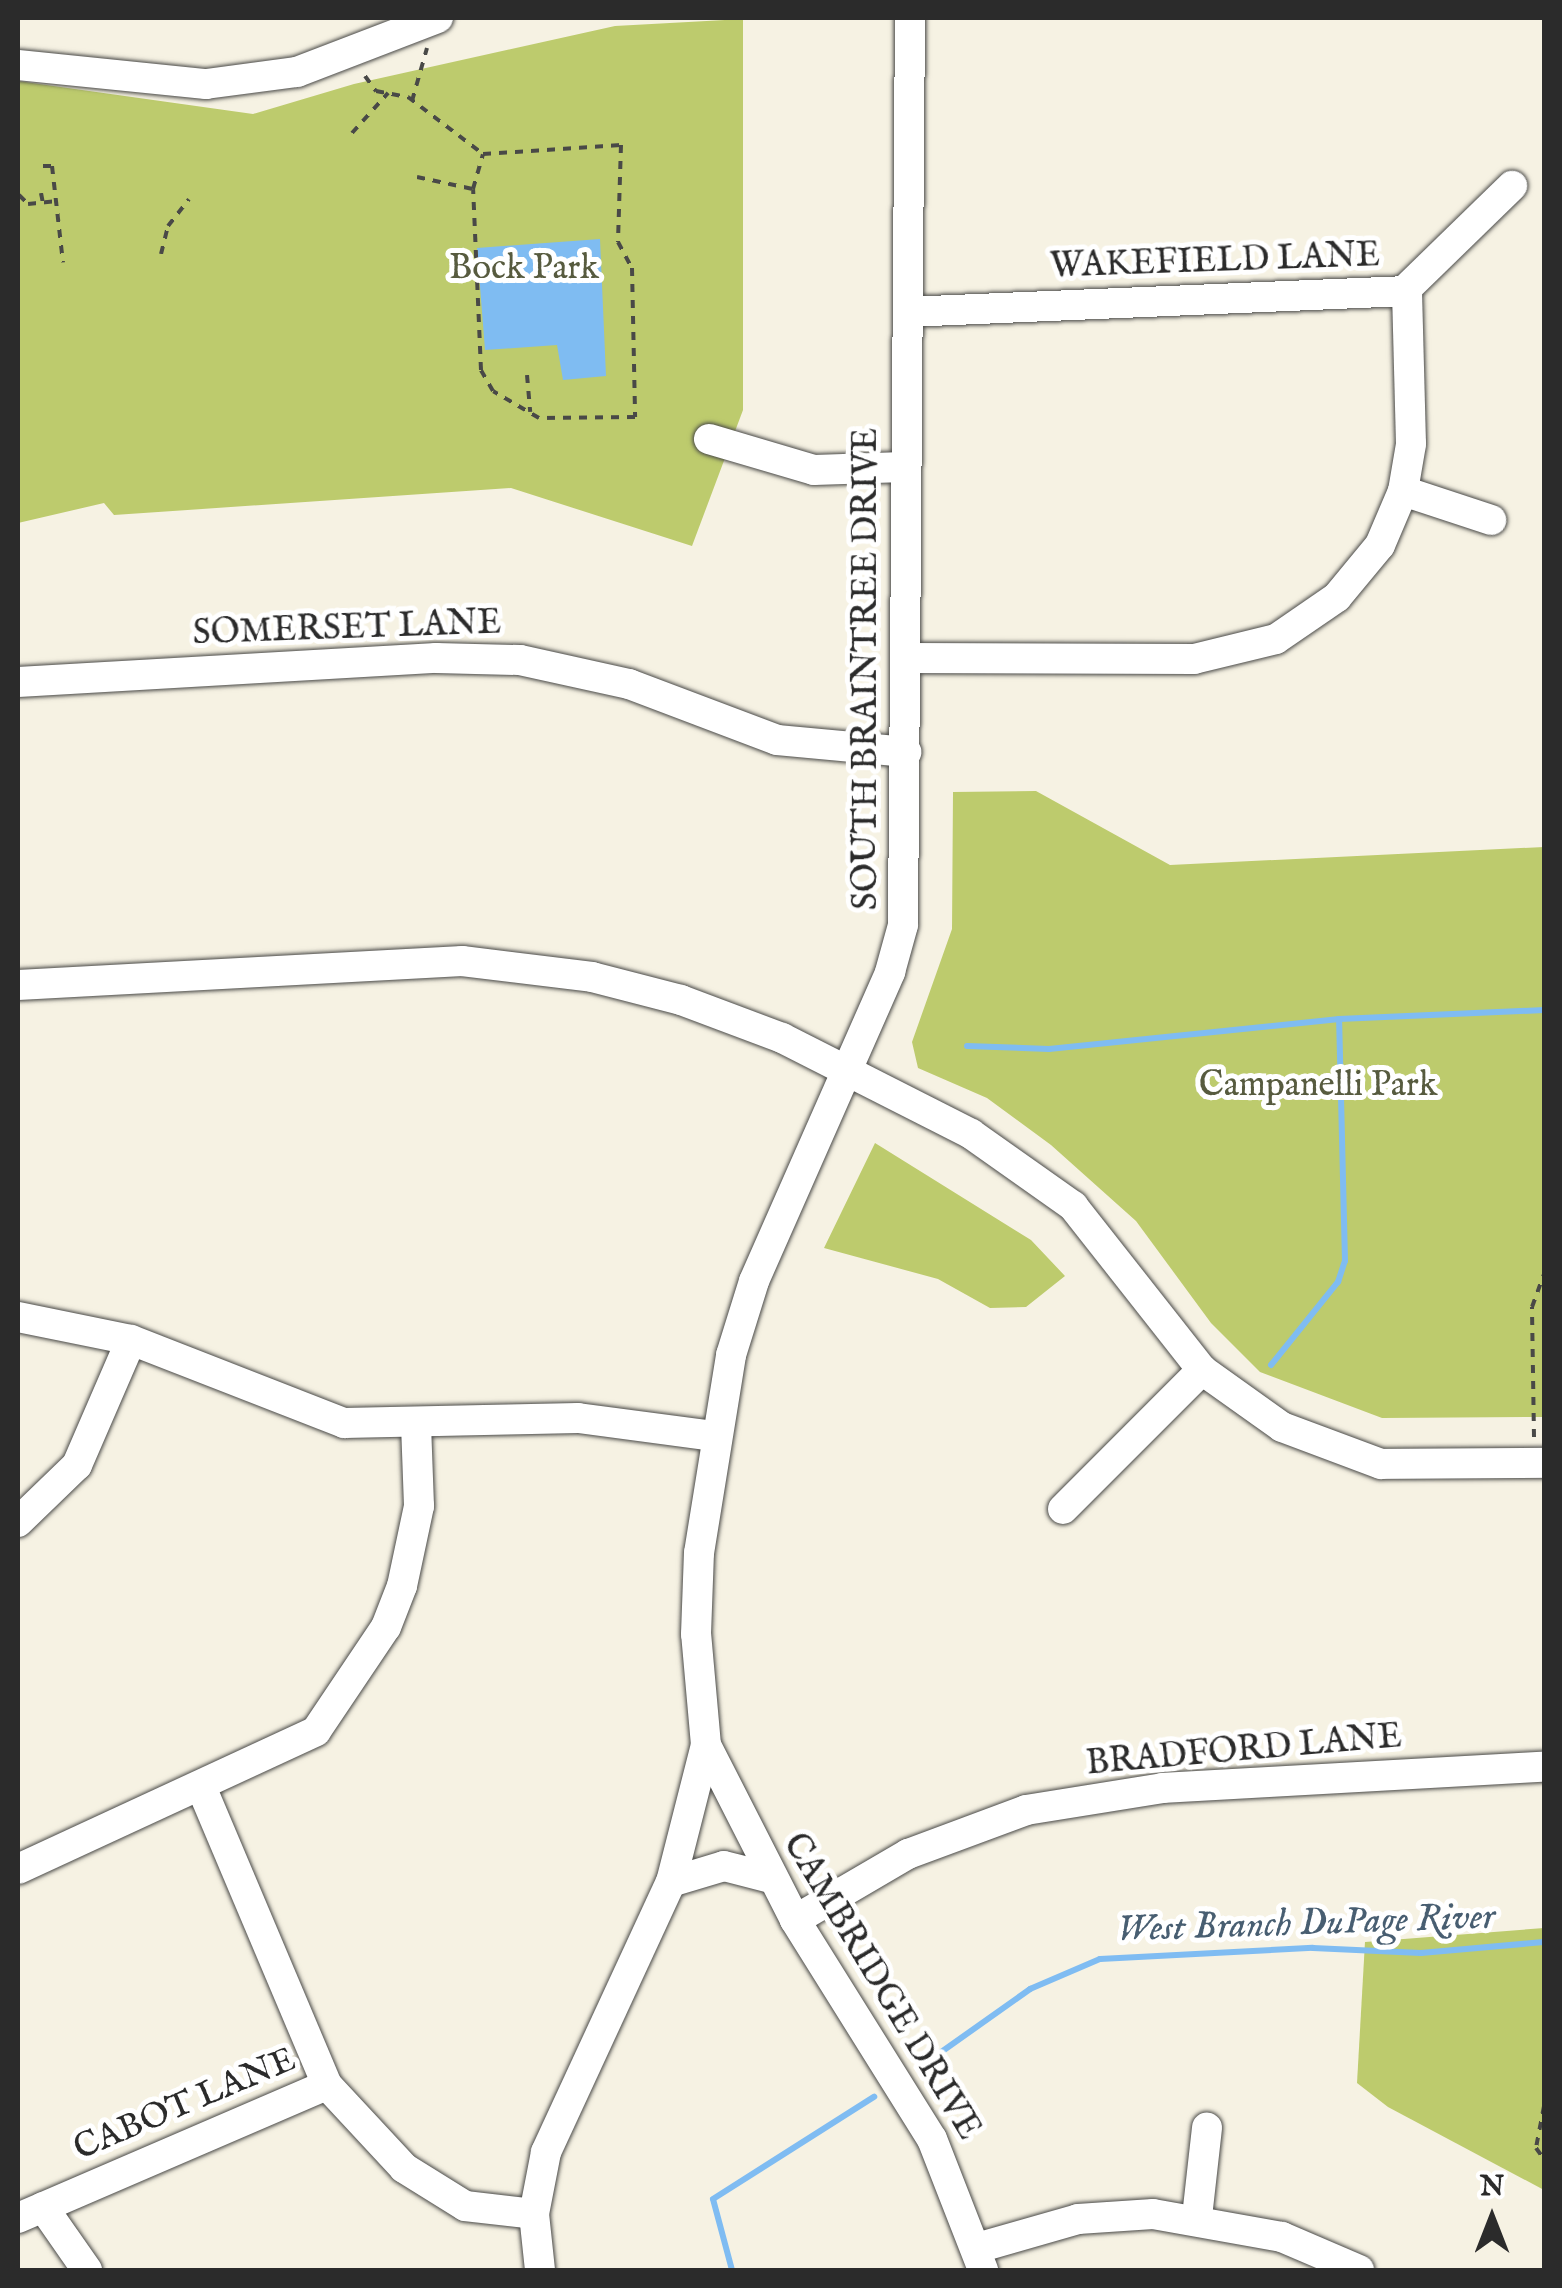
<!DOCTYPE html>
<style>
body{margin:0}
#map{position:relative;width:1562px;height:2288px;overflow:hidden;background:#f6f2e3;font-family:"IM FELL English",serif}
div>[style]{position:absolute}
.green>*{inset:0;background:#bdcb6d}
.water>*{inset:0;background:#7fbcf2}
.stream>*{height:6px;margin:-3px;padding:0 3px;transform-origin:3px;border-radius:3px;background:#7fbcf2}
.path>*{height:4px;margin-top:-2px;transform-origin:0;background:repeating-linear-gradient(90deg,#494947 0 8px,transparent 0 16px)}
.roads{filter:drop-shadow(0 0 2px #494947) drop-shadow(0 0 2px #494947)}
.minor>*{height:30px;margin:-15px;padding:0 15px;transform-origin:15px;border-radius:15px;background:#fff}
span{translate:-50% -50%;white-space:nowrap;text-align:center;line-height:1.15;-webkit-text-stroke:10px #fff;paint-order:stroke}
.street-label{font-size:35px;color:#2b2b2b}
.park-label{font-size:35px;color:#575b3f}
.water-label{font-size:38px;color:#485e71;font-style:italic}
.frame{position:absolute;inset:0;border:20px solid #2b2b2b;pointer-events:none}
.north{position:absolute;left:1442px;top:2168px;width:100px;height:100px;-webkit-text-stroke:8px #fff;paint-order:stroke;rotate:0deg;font-size:28px;font-weight:700;line-height:40px;text-align:center;color:#2b2b2b}
.north::after{content:'';display:block;margin:auto;width:35px;height:45px;background:#2b2b2b;clip-path:polygon(50% 0,100% 100%,50% 72%,0 100%)}
</style>
<div id="map">
<div class="green">
<div style="clip-path:polygon(743px 19px,743px 410px,692px 546px,511px 488px,114px 515px,104px 503px,18px 523px,18px 81px,253px 114px,354px 84px,615px 26px)"></div>
<div style="clip-path:polygon(1036px 791px,1170px 865px,1544px 847px,1544px 1417px,1382px 1418px,1260px 1372px,1211px 1323px,1136px 1221px,1051px 1145px,987px 1098px,918px 1068px,912px 1042px,952px 929px,953px 792px)"></div>
<div style="clip-path:polygon(875px 1143px,1031px 1240px,1065px 1276px,1026px 1307px,990px 1308px,938px 1279px,824px 1248px)"></div>
<div style="clip-path:polygon(1544px 1928px,1544px 2190px,1388px 2107px,1357px 2083px,1365px 1942px)"></div>
</div>
<div class="water">
<div style="clip-path:polygon(600px 239px,606px 376px,563px 380px,557px 345px,485px 350px,477px 248px)"></div>
</div>
<div class="stream">
<div style="left:967px;top:1046px;width:82px;rotate:2.1deg"></div>
<div style="left:1049px;top:1049px;width:292px;rotate:-5.9deg"></div>
<div style="left:1339px;top:1019px;width:205px;rotate:-2.5deg"></div>
<div style="left:1271px;top:1365px;width:107px;rotate:-51.1deg"></div>
<div style="left:1338px;top:1282px;width:22px;rotate:-72deg"></div>
<div style="left:1345px;top:1261px;width:242px;rotate:-91.4deg"></div>
<div style="left:920px;top:2067px;width:135px;rotate:-35.3deg"></div>
<div style="left:1030px;top:1989px;width:76px;rotate:-23.2deg"></div>
<div style="left:1100px;top:1959px;width:213px;rotate:-3deg"></div>
<div style="left:1313px;top:1948px;width:108px;rotate:2.7deg"></div>
<div style="left:1421px;top:1953px;width:123px;rotate:-5.1deg"></div>
<div style="left:732px;top:2270px;width:73px;rotate:-105deg"></div>
<div style="left:713px;top:2199px;width:191px;rotate:-32.4deg"></div>
</div>
<div class="path">
<div style="left:365px;top:76px;width:19px;rotate:54deg"></div>
<div style="left:376px;top:91px;width:33px;rotate:11deg"></div>
<div style="left:408px;top:97px;width:94px;rotate:37.2deg"></div>
<div style="left:412px;top:101px;width:55px;rotate:-74.2deg"></div>
<div style="left:352px;top:133px;width:54px;rotate:-48deg"></div>
<div style="left:621px;top:145px;width:97px;rotate:91.8deg"></div>
<div style="left:618px;top:242px;width:30px;rotate:62deg"></div>
<div style="left:632px;top:268px;width:149px;rotate:88.8deg"></div>
<div style="left:635px;top:417px;width:96px;rotate:179.4deg"></div>
<div style="left:539px;top:418px;width:53px;rotate:-149.6deg"></div>
<div style="left:493px;top:391px;width:24px;rotate:-120deg"></div>
<div style="left:481px;top:370px;width:181px;rotate:-92.5deg"></div>
<div style="left:473px;top:189px;width:36px;rotate:-74deg"></div>
<div style="left:483px;top:154px;width:138px;rotate:-3.7deg"></div>
<div style="left:43px;top:166px;width:9px"></div>
<div style="left:52px;top:166px;width:97px;rotate:83.5deg"></div>
<div style="left:417px;top:177px;width:57px;rotate:12.1deg"></div>
<div style="left:41px;top:193px;width:10px;rotate:79deg"></div>
<div style="left:19px;top:195px;width:13px;rotate:45deg"></div>
<div style="left:28px;top:204px;width:27px;rotate:-6deg"></div>
<div style="left:161px;top:254px;width:29px;rotate:-76deg"></div>
<div style="left:168px;top:226px;width:34px;rotate:-52deg"></div>
<div style="left:527px;top:375px;width:37px;rotate:85deg"></div>
<div style="left:1534px;top:1437px;width:130px;rotate:-90.9deg"></div>
<div style="left:1532px;top:1307px;width:35px;rotate:-70deg"></div>
<div style="left:1544px;top:2106px;width:43px;rotate:100.8deg"></div>
<div style="left:1536px;top:2148px;width:14px;rotate:54deg"></div>
</div>
<div class="roads">
<div class="minor">
<div style="left:18px;top:65px;width:189px;rotate:5.8deg"></div>
<div style="left:206px;top:84px;width:92px;rotate:-7.5deg"></div>
<div style="left:297px;top:72px;width:151px;rotate:-21deg"></div>
<div style="left:1404px;top:291px;width:151px;rotate:-44.2deg"></div>
<div style="left:709px;top:439px;width:109px;rotate:16.4deg"></div>
<div style="left:814px;top:470px;width:90px;rotate:-1.9deg"></div>
<div style="left:1403px;top:491px;width:93px;rotate:18.2deg"></div>
<div style="left:906px;top:658px;width:288px;rotate:0.2deg"></div>
<div style="left:1194px;top:659px;width:84px;rotate:-13.7deg"></div>
<div style="left:1276px;top:639px;width:74px;rotate:-34.5deg"></div>
<div style="left:1337px;top:597px;width:67px;rotate:-50.4deg"></div>
<div style="left:1380px;top:545px;width:59px;rotate:-66.9deg"></div>
<div style="left:1403px;top:491px;width:48px;rotate:-80.3deg"></div>
<div style="left:1411px;top:444px;width:153px;rotate:-91.5deg"></div>
<div style="left:1407px;top:291px;width:495px;rotate:177.6deg"></div>
<div style="left:18px;top:682px;width:419px;rotate:-3.3deg"></div>
<div style="left:436px;top:658px;width:84px;rotate:1.4deg"></div>
<div style="left:520px;top:660px;width:112px;rotate:12.4deg"></div>
<div style="left:629px;top:684px;width:158px;rotate:20.7deg"></div>
<div style="left:777px;top:740px;width:130px;rotate:5.3deg"></div>
<div style="left:18px;top:985px;width:445px;rotate:-3.1deg"></div>
<div style="left:462px;top:961px;width:131px;rotate:7deg"></div>
<div style="left:592px;top:977px;width:92px;rotate:14.5deg"></div>
<div style="left:681px;top:1000px;width:108px;rotate:20.6deg"></div>
<div style="left:782px;top:1038px;width:212px;rotate:26.9deg"></div>
<div style="left:971px;top:1134px;width:125px;rotate:35.2deg"></div>
<div style="left:1073px;top:1206px;width:209px;rotate:51.8deg"></div>
<div style="left:1202px;top:1370px;width:98px;rotate:35.5deg"></div>
<div style="left:1282px;top:1427px;width:106px;rotate:20.5deg"></div>
<div style="left:1381px;top:1464px;width:163px;rotate:-0.4deg"></div>
<div style="left:18px;top:1317px;width:115px;rotate:11.5deg"></div>
<div style="left:131px;top:1340px;width:229px;rotate:21.3deg"></div>
<div style="left:344px;top:1423px;width:234px;rotate:-1.2deg"></div>
<div style="left:578px;top:1418px;width:136px;rotate:7.6deg"></div>
<div style="left:1063px;top:1509px;width:197px;rotate:-45deg"></div>
<div style="left:18px;top:1522px;width:82px;rotate:-44deg"></div>
<div style="left:77px;top:1465px;width:136px;rotate:-66.6deg"></div>
<div style="left:706px;top:1745px;width:196px;rotate:63deg"></div>
<div style="left:795px;top:1920px;width:258px;rotate:58deg"></div>
<div style="left:932px;top:2139px;width:141px;rotate:68.7deg"></div>
<div style="left:202px;top:1789px;width:321px;rotate:67.1deg"></div>
<div style="left:327px;top:2085px;width:113px;rotate:47.1deg"></div>
<div style="left:404px;top:2168px;width:72px;rotate:31.9deg"></div>
<div style="left:465px;top:2206px;width:69px;rotate:6.6deg"></div>
<div style="left:18px;top:1869px;width:328px;rotate:-24.8deg"></div>
<div style="left:316px;top:1731px;width:125px;rotate:-56.1deg"></div>
<div style="left:386px;top:1627px;width:44px;rotate:-68.7deg"></div>
<div style="left:402px;top:1586px;width:82px;rotate:-78deg"></div>
<div style="left:419px;top:1506px;width:81px;rotate:-92.1deg"></div>
<div style="left:671px;top:1882px;width:55px;rotate:-16.8deg"></div>
<div style="left:724px;top:1866px;width:49px;rotate:14.3deg"></div>
<div style="left:795px;top:1920px;width:131px;rotate:-30.3deg"></div>
<div style="left:908px;top:1854px;width:126px;rotate:-20.4deg"></div>
<div style="left:1026px;top:1810px;width:139px;rotate:-9.1deg"></div>
<div style="left:1163px;top:1788px;width:382px;rotate:-3.2deg"></div>
<div style="left:43px;top:2207px;width:77px;rotate:55.1deg"></div>
<div style="left:1197px;top:2217px;width:90px;rotate:-83.6deg"></div>
<div style="left:18px;top:2218px;width:336px;rotate:-23.3deg"></div>
<div style="left:977px;top:2248px;width:105px;rotate:-16deg"></div>
<div style="left:1078px;top:2219px;width:75px;rotate:-3.8deg"></div>
<div style="left:1153px;top:2214px;width:131px;rotate:10.1deg"></div>
<div style="left:1282px;top:2237px;width:84px;rotate:23.2deg"></div>
<div style="left:540px;top:2270px;width:56px;rotate:-96.1deg"></div>
<div style="left:534px;top:2214px;width:63px;rotate:-79deg"></div>
<div style="left:546px;top:2152px;width:298px;rotate:-65.2deg"></div>
<div style="left:671px;top:1882px;width:141px;rotate:-75.7deg"></div>
<div style="left:706px;top:1745px;width:111px;rotate:-95.1deg"></div>
<div style="left:696px;top:1634px;width:81px;rotate:-87.9deg"></div>
<div style="left:699px;top:1553px;width:201px;rotate:-80.8deg"></div>
<div style="left:731px;top:1355px;width:77px;rotate:-72.7deg"></div>
<div style="left:754px;top:1281px;width:338px;rotate:-66.2deg"></div>
<div style="left:890px;top:972px;width:49px;rotate:-74.5deg"></div>
<div style="left:903px;top:925px;width:907px;rotate:-89.56deg"></div>
</div>
</div>
<div class="street-label">
<span style="left:1215px;top:262px;rotate:-2deg">WAKEFIELD LANE</span>
<span style="left:347px;top:629px;rotate:-2deg">SOMERSET LANE</span>
<span style="left:867px;top:669px;rotate:-90deg">SOUTH BRAINTREE DRIVE</span>
<span style="left:1244px;top:1751px;rotate:-5deg">BRADFORD LANE</span>
<span style="left:881px;top:1987px;rotate:59deg">CAMBRIDGE DRIVE</span>
<span style="left:185px;top:2105px;rotate:-23deg">CABOT LANE</span>
</div>
<div class="park-label">
<span style="left:524px;top:269px">Bock Park</span>
<span style="left:1318px;top:1086px">Campanelli Park</span>
</div>
<div class="water-label">
<span style="left:1306px;top:1925px;rotate:-2deg">West Branch DuPage River</span>
</div>
<div class="frame"></div>
<div class="north">N</div>
</div>
